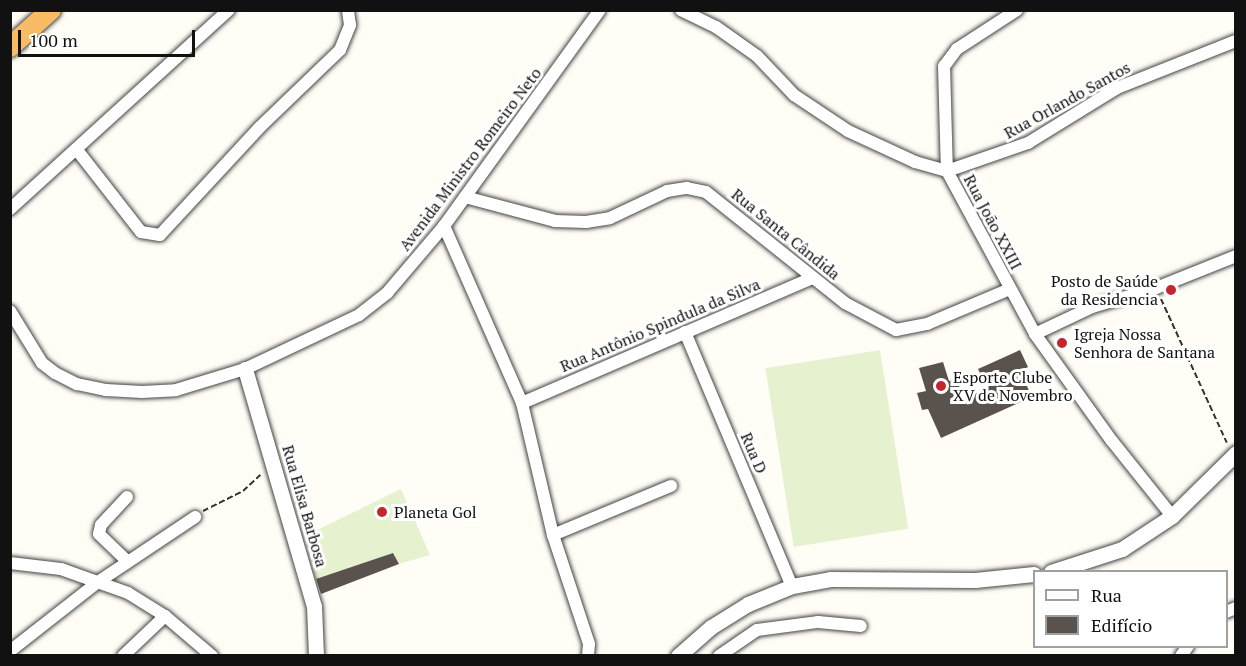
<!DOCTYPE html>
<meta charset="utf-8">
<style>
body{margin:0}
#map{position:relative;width:1246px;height:666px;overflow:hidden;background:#fffdf5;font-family:"PT Serif",serif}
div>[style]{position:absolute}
.pitch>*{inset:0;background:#e6f2cf;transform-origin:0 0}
.building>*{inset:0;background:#5a524d}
.path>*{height:2px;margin-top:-1px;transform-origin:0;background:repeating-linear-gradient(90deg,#333 0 6px,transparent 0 9px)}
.roads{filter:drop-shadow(0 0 2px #444) drop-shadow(0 0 2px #444)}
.minor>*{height:12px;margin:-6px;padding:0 6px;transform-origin:6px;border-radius:6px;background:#fff}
.tertiary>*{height:15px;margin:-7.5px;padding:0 7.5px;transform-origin:7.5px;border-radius:7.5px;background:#fff}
.trunk>*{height:20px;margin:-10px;padding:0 10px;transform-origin:10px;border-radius:10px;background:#f7bc64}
.dots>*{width:16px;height:16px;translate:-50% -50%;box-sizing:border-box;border:3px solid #fff;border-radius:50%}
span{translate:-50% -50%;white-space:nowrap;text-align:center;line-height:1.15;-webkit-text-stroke:6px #fff;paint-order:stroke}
.street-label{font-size:16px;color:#111}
.poi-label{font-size:16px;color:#111}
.right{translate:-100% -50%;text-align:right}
.left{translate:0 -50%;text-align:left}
.frame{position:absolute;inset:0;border:12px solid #111;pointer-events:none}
.legend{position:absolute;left:1033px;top:570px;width:195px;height:78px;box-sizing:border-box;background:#fff;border:2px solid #a0a0a0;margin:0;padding:8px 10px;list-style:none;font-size:18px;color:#111}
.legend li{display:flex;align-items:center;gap:12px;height:30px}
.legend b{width:30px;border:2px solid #a0a0a0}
.scale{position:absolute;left:18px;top:30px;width:177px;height:27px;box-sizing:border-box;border:3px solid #111;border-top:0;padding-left:8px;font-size:18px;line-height:21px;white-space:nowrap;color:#111;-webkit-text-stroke:4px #fff;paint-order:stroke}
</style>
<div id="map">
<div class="pitch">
<div style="left:880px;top:350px;width:181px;height:116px;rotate:81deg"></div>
<div style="clip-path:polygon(401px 489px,430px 555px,399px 564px,393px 553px,316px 580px,305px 536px)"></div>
</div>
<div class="building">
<div style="clip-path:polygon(1020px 350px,1028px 367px,1020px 371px,1032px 397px,941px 438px,928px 409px,922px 410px,917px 393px,926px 391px,919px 368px,943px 362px,949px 381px,957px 379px,963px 399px,987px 388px,978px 369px)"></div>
<div style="clip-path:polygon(393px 553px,399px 564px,321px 594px,316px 579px)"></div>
</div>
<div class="path">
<div style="left:1161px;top:299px;width:158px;rotate:65.4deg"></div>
<div style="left:203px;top:511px;width:45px;rotate:-26.6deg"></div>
<div style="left:243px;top:491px;width:25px;rotate:-43deg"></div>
</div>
<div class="roads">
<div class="minor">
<div style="left:681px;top:10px;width:39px;rotate:26deg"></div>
<div style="left:716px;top:27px;width:50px;rotate:35.3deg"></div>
<div style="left:757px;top:56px;width:54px;rotate:46.5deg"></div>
<div style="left:794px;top:95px;width:65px;rotate:33.7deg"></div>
<div style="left:848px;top:131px;width:74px;rotate:24.8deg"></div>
<div style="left:915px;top:162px;width:33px;rotate:16deg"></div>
<div style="left:947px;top:171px;width:185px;rotate:61.6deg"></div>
<div style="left:1035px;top:334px;width:132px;rotate:54.3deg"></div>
<div style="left:1112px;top:441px;width:96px;rotate:51.3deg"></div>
<div style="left:1017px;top:10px;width:72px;rotate:147deg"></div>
<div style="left:957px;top:49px;width:21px;rotate:127deg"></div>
<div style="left:944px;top:66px;width:105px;rotate:88.4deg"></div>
<div style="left:947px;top:171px;width:86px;rotate:-19.1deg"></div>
<div style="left:1028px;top:143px;width:105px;rotate:-31.7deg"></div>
<div style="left:1117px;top:88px;width:128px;rotate:-21.6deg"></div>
<div style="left:77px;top:150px;width:104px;rotate:52deg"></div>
<div style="left:141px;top:232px;width:19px;rotate:9deg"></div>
<div style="left:160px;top:235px;width:147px;rotate:-47.2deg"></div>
<div style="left:260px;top:127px;width:111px;rotate:-43.9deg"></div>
<div style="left:340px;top:50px;width:27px;rotate:-68deg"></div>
<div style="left:350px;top:25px;width:15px;rotate:-98deg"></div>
<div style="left:465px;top:197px;width:93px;rotate:14.9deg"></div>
<div style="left:555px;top:221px;width:31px;rotate:2deg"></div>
<div style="left:586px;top:222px;width:24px;rotate:-9deg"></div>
<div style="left:610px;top:218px;width:63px;rotate:-25.3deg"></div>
<div style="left:667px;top:191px;width:20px;rotate:-9deg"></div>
<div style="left:687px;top:188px;width:19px;rotate:12deg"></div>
<div style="left:706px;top:192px;width:178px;rotate:38.6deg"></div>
<div style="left:845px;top:303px;width:58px;rotate:27.9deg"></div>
<div style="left:896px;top:330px;width:32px;rotate:-11deg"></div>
<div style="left:927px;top:324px;width:90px;rotate:-22.9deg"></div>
<div style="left:10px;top:209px;width:296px;rotate:-42.3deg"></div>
<div style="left:444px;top:226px;width:193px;rotate:66.2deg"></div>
<div style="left:522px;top:403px;width:136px;rotate:76.8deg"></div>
<div style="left:553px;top:535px;width:115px;rotate:71.7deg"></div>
<div style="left:589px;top:644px;width:12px;rotate:95deg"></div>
<div style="left:10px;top:311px;width:61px;rotate:58.4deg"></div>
<div style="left:42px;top:363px;width:16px;rotate:38deg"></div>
<div style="left:55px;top:373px;width:25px;rotate:27deg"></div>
<div style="left:77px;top:384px;width:30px;rotate:12deg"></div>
<div style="left:106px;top:390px;width:36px;rotate:3deg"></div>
<div style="left:142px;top:392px;width:34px;rotate:-3deg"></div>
<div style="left:176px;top:390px;width:72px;rotate:-16.9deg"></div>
<div style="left:245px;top:369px;width:126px;rotate:-25.3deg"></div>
<div style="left:359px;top:315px;width:36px;rotate:-38deg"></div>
<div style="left:387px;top:293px;width:88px;rotate:-49.6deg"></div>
<div style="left:444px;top:226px;width:266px;rotate:-54.2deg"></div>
<div style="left:685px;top:332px;width:276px;rotate:67.2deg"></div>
<div style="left:1035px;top:334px;width:63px;rotate:-25.3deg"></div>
<div style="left:1092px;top:307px;width:67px;rotate:-16.5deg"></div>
<div style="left:1156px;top:288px;width:86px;rotate:-21.8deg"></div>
<div style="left:522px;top:403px;width:316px;rotate:-23.3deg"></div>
<div style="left:127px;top:497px;width:38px;rotate:133deg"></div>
<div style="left:101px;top:525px;width:9px;rotate:103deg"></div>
<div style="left:99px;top:534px;width:40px;rotate:44deg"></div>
<div style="left:553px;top:535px;width:128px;rotate:-22.6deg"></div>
<div style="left:10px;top:563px;width:51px;rotate:6.7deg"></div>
<div style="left:61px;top:569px;width:71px;rotate:19.7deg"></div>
<div style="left:128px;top:593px;width:44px;rotate:31.9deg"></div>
<div style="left:165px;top:616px;width:62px;rotate:40.4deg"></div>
<div style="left:1226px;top:612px;width:11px;rotate:-22deg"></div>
<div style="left:10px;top:651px;width:112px;rotate:-38.1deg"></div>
<div style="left:98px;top:582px;width:117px;rotate:-33.8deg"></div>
<div style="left:123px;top:656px;width:58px;rotate:-43.6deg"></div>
<div style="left:719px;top:656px;width:46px;rotate:-34.4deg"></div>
<div style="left:757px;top:630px;width:62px;rotate:-7.5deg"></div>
<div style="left:818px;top:622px;width:43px;rotate:5.3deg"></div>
<div style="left:1181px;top:656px;width:12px;rotate:-55deg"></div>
</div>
<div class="tertiary">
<div style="left:245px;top:369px;width:247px;rotate:73.8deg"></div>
<div style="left:314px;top:606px;width:50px;rotate:87.7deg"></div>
<div style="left:1051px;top:572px;width:75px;rotate:-17.9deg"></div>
<div style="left:1122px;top:549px;width:60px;rotate:-33.4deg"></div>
<div style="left:1172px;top:516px;width:90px;rotate:-44.5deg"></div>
<div style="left:678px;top:656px;width:44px;rotate:-41.3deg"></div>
<div style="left:711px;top:627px;width:44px;rotate:-31.9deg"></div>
<div style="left:748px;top:604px;width:48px;rotate:-22.2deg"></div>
<div style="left:792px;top:586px;width:39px;rotate:-10deg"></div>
<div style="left:830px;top:579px;width:145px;rotate:0.4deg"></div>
<div style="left:975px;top:580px;width:59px;rotate:-5.8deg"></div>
</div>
<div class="trunk">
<div style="left:10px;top:47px;width:55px;rotate:-42.1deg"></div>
</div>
</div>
<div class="dots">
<div style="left:1171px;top:290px;background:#c4262e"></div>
<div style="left:1062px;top:343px;background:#c4262e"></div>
<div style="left:941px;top:386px;background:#c4262e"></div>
<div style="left:382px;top:512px;background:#c4262e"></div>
</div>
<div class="street-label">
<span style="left:1067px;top:100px;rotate:-29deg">Rua Orlando Santos</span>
<span style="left:470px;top:159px;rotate:-53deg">Avenida Ministro Romeiro Neto</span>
<span style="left:993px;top:222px;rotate:62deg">Rua João XXIII</span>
<span style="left:786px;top:234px;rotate:39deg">Rua Santa Cândida</span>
<span style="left:660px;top:325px;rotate:-23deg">Rua Antônio Spindula da Silva</span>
<span style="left:754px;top:453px;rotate:67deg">Rua D</span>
<span style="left:305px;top:506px;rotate:74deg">Rua Elisa Barbosa</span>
</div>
<div class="poi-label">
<span class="right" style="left:1158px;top:290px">Posto de Saúde<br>da Residencia</span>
<span class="left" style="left:1074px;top:343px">Igreja Nossa<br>Senhora de Santana</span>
<span class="left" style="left:953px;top:386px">Esporte Clube<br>XV de Novembro</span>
<span class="left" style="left:394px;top:512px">Planeta Gol</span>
</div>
<div class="frame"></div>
<ul class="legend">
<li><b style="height:8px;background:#fff"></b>Rua</li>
<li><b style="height:16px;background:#5a524d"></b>Edifício</li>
</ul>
<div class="scale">100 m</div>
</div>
